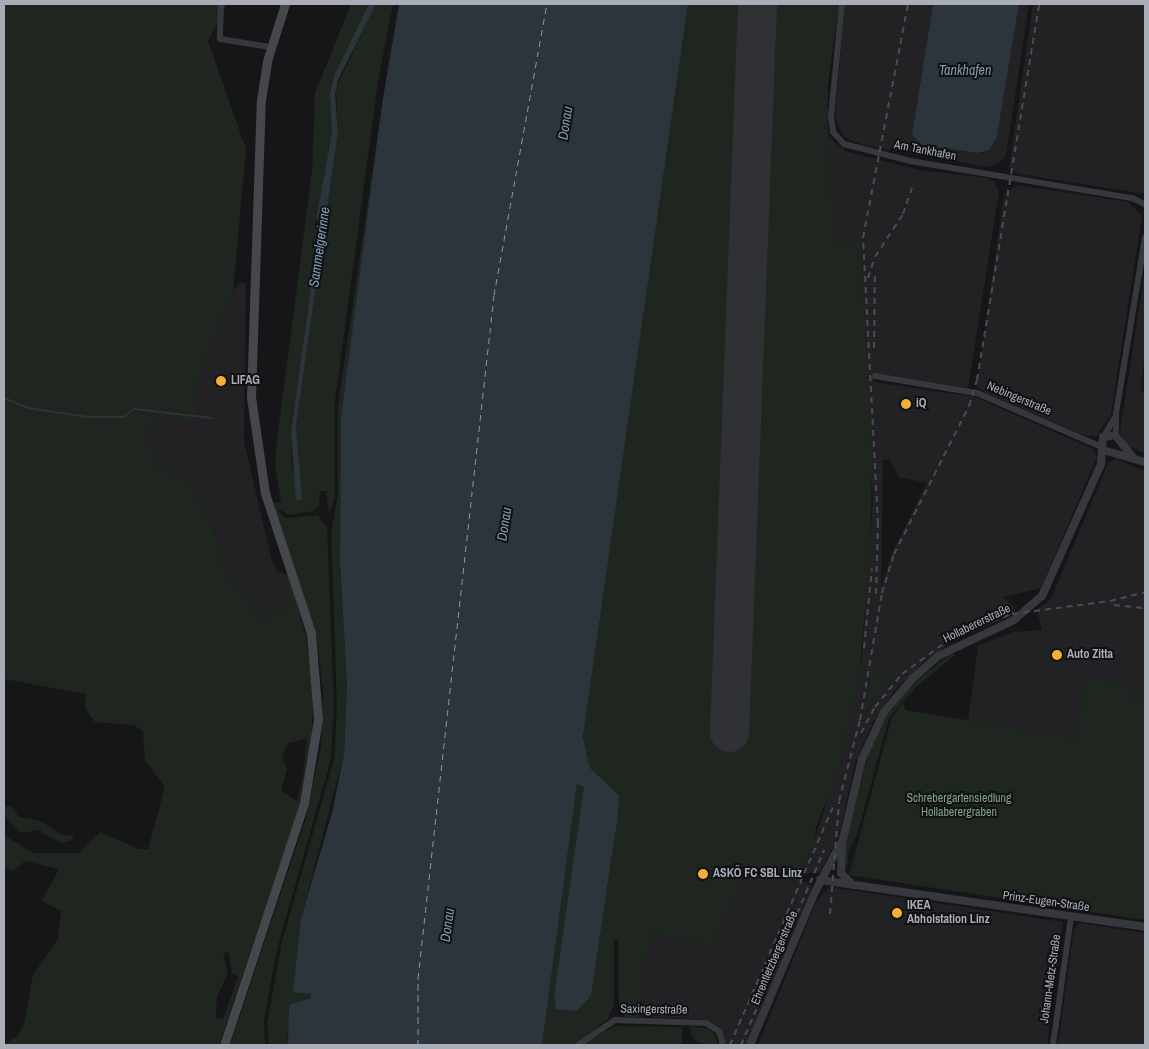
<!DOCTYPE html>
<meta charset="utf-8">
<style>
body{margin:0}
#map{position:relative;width:1149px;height:1049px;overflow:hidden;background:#161618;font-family:"Archivo Narrow",sans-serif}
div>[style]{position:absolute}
.built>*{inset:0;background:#222225}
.green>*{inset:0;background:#1e261f}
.water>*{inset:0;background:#2c353c}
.stream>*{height:2px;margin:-1px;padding:0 1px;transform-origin:1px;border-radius:1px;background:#2c353c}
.ferry>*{height:1px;margin-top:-0.5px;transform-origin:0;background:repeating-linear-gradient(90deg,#7f9bb3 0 6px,transparent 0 11px)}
.runway>*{height:39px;margin:-19.5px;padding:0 19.5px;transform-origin:19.5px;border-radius:19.5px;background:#303135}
.minor>*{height:6px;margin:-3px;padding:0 3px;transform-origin:3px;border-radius:3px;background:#37383d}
.tertiary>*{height:8px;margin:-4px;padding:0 4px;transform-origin:4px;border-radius:4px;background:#37383d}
.secondary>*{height:9px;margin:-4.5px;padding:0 4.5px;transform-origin:4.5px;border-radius:4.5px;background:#45474d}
.rail>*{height:2px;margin-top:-1px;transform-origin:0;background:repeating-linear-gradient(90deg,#4a4c52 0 6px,transparent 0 11px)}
.dots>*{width:14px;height:14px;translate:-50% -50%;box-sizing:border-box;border:2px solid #111113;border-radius:50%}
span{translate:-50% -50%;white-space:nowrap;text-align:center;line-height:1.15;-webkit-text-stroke:4px #111113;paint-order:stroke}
.street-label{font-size:12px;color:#a8adb8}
.poi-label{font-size:12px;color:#a8adb8;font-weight:700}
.left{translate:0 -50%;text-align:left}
.park-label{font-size:12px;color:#7fa381}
.water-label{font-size:14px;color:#7f9bb3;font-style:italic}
.frame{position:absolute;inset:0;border:5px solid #a8adb8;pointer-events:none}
</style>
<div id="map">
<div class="built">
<div style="clip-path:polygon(845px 4px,933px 4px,912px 135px,922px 145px,979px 153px,985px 152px,997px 136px,1019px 4px,1029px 4px,1006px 155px,999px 163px,987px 167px,863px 145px,844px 137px,835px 117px)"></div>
<div style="clip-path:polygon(1033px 4px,1145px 4px,1145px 194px,1019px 174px,1009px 168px)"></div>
<div style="clip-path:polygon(evenodd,826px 116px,829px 137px,845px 151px,920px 170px,986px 178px,994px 182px,999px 191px,968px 388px,875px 373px,874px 382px,975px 397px,1093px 449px,1097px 457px,1041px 588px,1003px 597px,1015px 607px,1014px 614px,956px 640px,927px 659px,895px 690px,873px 722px,855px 763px,839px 836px,819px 873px,804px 873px,801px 881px,811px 885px,811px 889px,746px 1045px,726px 1045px,721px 1028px,706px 1019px,639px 1017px,651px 933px,712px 945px,749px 862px,816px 836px,844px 745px,862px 655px,873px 500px,861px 244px,837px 245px,827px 161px,826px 116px,883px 460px,890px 460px,899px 477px,927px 483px,893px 551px,881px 587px,883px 460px,826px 116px,870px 672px,891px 678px,866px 712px,870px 672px)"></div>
<div style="clip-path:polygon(1017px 185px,1128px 202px,1142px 216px,1111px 414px,1097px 436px,1086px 436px,987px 394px,977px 386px,1004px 195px)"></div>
<div style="clip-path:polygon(1145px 270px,1145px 355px,1140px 388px,1145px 396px,1145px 454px,1126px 445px,1120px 432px)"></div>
<div style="clip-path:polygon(241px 282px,246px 283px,244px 442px,272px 561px,295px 605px,261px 620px,227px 574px,213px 526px,189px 481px,161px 470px,146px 435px,154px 421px,194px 421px,201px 372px,233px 291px)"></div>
<div style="clip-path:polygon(1116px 459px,1145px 471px,1145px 703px,1131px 702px,1084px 679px,1076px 738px,968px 721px,978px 646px,1013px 632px,1042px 630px,1037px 610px,1051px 599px,1108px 463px)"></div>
<div style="clip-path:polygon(829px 887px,1063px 922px,1047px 1045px,758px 1045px,816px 902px)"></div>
<div style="clip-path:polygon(1080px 923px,1145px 933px,1145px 1045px,1058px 1045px,1074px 929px)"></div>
</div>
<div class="green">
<div style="clip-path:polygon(evenodd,4px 4px,227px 4px,208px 41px,246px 149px,233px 291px,201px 372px,194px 422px,154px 421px,146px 435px,161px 470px,189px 481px,213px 526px,227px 574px,261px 620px,294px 605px,277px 571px,289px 576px,306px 636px,313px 699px,312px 734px,299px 806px,219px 1045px,4px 1045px,18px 1035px,24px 1024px,33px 975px,58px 939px,61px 911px,42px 901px,59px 869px,25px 861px,13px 871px,4px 867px,4px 835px,33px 853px,79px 853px,100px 832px,139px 849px,148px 849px,165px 787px,145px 761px,143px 731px,134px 725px,95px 722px,85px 708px,86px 694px,4px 679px,4px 4px,307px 739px,303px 775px,297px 801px,281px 791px,287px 769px,282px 757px,288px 743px,307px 739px,4px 4px,228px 951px,232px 973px,238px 977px,223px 1019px,216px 1018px,217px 997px,228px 973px,223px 955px,228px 951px)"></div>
<div style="clip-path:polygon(351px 4px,369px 4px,332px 82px,332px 132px,316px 223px,318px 236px,291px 432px,292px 466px,301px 499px,296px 426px,338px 133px,336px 87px,376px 4px,393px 4px,378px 82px,335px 401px,335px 498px,329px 513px,326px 491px,320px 491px,319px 505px,313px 511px,291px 515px,277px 509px,285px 518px,318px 515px,327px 527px,334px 705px,331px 759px,277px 949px,264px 1020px,265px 1045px,230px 1045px,306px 818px,321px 746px,323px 691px,317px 639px,272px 503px,281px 502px,275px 466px,277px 440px,312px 171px,315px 93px)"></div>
<div style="clip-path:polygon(397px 4px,341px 417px,340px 562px,347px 684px,344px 754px,301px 918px,297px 957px,311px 998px,287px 1036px,288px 1045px,269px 1045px,267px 1024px,282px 942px,334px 759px,337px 706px,331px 532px,338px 496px,338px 405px)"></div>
<div style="clip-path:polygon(688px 4px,839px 4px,828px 83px,827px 161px,837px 244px,861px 243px,872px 465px,870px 556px,858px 685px,837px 774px,816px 827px,813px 846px,799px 872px,749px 863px,712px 945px,651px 933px,639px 1017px,626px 1017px,619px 1011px,618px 938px,614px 940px,614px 1004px,608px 1019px,574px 1045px,542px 1045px,577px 784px,584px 787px,554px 995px,556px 1010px,577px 1011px,591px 996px,618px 815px,619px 795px,590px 768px,583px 737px)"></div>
<div style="clip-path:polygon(952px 653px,955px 655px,915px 688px,889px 718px,857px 835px,849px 849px,846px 875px,845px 845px,869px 751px,886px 717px,911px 685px)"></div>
<div style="clip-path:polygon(870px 671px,892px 678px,865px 713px,869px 685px)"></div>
<div style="clip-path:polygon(1084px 678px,1131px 684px,1131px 702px,1145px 703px,1145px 920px,849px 875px,892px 717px,903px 703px,906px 710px,1076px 738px)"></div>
<div style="clip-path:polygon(11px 806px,19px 817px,40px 821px,63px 835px,74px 836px,72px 840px,61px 843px,38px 830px,21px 833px,4px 816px,4px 807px)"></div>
<div style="clip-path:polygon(615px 1026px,682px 1027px,682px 1045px,581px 1045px)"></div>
<div style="clip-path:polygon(690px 1026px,709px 1029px,716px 1036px,717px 1045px,699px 1043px,692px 1037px)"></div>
</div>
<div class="water">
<div style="clip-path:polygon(369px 4px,376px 4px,338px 80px,335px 94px,338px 133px,296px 426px,302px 499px,296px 500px,291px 432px,318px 236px,317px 215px,332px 132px,330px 94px,334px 76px)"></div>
<div style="clip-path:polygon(399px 4px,688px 4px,583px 737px,590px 768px,619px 795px,618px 815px,591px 996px,577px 1011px,556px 1010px,554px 995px,584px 787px,577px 784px,542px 1045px,288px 1045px,289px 1005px,311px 998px,310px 994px,293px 992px,301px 918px,332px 813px,344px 754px,347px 684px,340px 562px,341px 417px,382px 105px)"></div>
<div style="clip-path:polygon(933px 4px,1019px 4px,997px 136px,989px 150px,979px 153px,922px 145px,912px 135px)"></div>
</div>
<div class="stream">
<div style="left:4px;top:398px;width:26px;rotate:23deg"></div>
<div style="left:28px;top:408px;width:61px;rotate:8.5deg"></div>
<div style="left:88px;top:417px;width:35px"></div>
<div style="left:123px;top:417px;width:14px;rotate:-36deg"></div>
<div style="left:134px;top:409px;width:78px;rotate:6.7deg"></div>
</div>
<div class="ferry">
<div style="left:418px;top:1045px;width:67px;rotate:-90deg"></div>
<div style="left:418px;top:978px;width:687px;rotate:-83.65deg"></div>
<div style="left:494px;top:295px;width:296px;rotate:-79.7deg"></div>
</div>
<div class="runway">
<div style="left:729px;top:732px;width:729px;rotate:-87.8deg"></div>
</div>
<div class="minor">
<div style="left:221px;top:4px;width:35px;rotate:92deg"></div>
<div style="left:220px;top:39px;width:51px;rotate:9.1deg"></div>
<div style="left:842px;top:4px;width:113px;rotate:95.6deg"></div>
<div style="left:831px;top:116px;width:16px;rotate:83deg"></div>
<div style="left:833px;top:132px;width:16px;rotate:47deg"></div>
<div style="left:844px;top:144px;width:68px;rotate:14.4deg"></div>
<div style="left:910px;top:161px;width:225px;rotate:9.5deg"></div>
<div style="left:1132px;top:198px;width:14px;rotate:25deg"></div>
<div style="left:875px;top:376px;width:103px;rotate:9.5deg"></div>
<div style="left:977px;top:393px;width:136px;rotate:23.4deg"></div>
<div style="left:1116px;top:435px;width:22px;rotate:-90deg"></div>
<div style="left:1116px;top:413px;width:178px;rotate:-80.6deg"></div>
<div style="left:1104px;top:436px;width:20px;rotate:-60deg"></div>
<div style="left:578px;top:1045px;width:45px;rotate:-34deg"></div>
<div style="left:615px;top:1020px;width:91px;rotate:1.9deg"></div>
<div style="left:706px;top:1023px;width:15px;rotate:32deg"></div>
<div style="left:719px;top:1031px;width:15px;rotate:74deg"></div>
<div style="left:1053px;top:1045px;width:129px;rotate:-82deg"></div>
</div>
<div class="tertiary">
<div style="left:1103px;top:450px;width:44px;rotate:15.9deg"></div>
<div style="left:842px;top:846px;width:27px;rotate:92deg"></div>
<div style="left:841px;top:873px;width:16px;rotate:45deg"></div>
<div style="left:820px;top:880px;width:328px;rotate:8.2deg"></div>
<div style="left:750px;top:1045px;width:164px;rotate:-67deg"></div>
<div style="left:814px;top:894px;width:62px;rotate:-62.2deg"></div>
<div style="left:843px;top:839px;width:82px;rotate:-76.6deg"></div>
<div style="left:862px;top:759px;width:52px;rotate:-64.9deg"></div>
<div style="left:884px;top:712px;width:45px;rotate:-49.5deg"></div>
<div style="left:913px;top:678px;width:33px;rotate:-41deg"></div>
<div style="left:938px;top:656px;width:84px;rotate:-25.3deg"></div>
<div style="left:1014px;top:620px;width:37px;rotate:-41deg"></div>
<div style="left:1042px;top:596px;width:145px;rotate:-65.9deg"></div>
<div style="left:1101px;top:464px;width:27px;rotate:-86deg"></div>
<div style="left:1103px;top:437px;width:12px;rotate:-9deg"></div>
<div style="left:1115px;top:435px;width:27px;rotate:51deg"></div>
</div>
<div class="secondary">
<div style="left:224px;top:1045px;width:255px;rotate:-71.7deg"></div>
<div style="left:304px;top:803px;width:85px;rotate:-80.5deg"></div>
<div style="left:318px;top:719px;width:86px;rotate:-94.7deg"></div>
<div style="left:311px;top:633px;width:147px;rotate:-108.2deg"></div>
<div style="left:265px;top:493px;width:97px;rotate:-98.3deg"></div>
<div style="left:251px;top:397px;width:297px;rotate:-88.1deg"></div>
<div style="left:261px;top:100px;width:39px;rotate:-81deg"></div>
<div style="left:267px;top:61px;width:60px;rotate:-72.5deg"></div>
</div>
<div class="rail">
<div style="left:868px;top:278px;width:22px;rotate:-72deg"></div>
<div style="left:875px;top:257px;width:51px;rotate:-56.9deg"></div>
<div style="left:903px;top:214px;width:28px;rotate:-71deg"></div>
<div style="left:874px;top:348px;width:77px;rotate:-89.3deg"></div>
<div style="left:876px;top:594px;width:70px;rotate:-88.4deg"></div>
<div style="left:878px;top:524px;width:286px;rotate:-93deg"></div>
<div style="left:863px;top:238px;width:238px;rotate:-79.1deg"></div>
<div style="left:1114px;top:605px;width:31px;rotate:6deg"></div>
<div style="left:864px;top:648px;width:80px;rotate:-84.3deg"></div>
<div style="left:861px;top:733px;width:30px;rotate:-62deg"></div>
<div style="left:875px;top:707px;width:43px;rotate:-50.7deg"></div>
<div style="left:902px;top:674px;width:73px;rotate:-36.1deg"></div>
<div style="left:961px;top:631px;width:54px;rotate:-18.4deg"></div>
<div style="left:1012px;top:614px;width:99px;rotate:-7.6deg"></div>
<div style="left:1110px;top:601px;width:36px;rotate:-14deg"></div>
<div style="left:830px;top:914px;width:113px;rotate:-85.4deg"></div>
<div style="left:839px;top:801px;width:84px;rotate:-75.5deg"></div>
<div style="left:860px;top:720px;width:129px;rotate:-80.2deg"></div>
<div style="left:882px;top:593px;width:41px;rotate:-72.9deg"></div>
<div style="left:894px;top:554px;width:166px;rotate:-63.1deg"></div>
<div style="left:969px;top:406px;width:27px;rotate:-73deg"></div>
<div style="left:977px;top:380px;width:381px;rotate:-80.6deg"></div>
<div style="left:730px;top:1045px;width:259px;rotate:-66.6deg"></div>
<div style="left:741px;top:1045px;width:212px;rotate:-66.9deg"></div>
</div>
<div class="dots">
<div style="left:221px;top:381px;background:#f2b134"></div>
<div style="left:906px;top:404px;background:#f2b134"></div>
<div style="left:1057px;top:655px;background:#f2b134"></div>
<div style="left:703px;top:874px;background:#f2b134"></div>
<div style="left:897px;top:913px;background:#f2b134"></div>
</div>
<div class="street-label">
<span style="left:925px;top:151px;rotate:11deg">Am Tankhafen</span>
<span style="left:1019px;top:399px;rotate:23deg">Nebingerstraße</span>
<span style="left:977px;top:624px;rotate:-26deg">Hollabererstraße</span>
<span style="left:1046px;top:902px;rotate:8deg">Prinz-Eugen-Straße</span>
<span style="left:775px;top:958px;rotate:-67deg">Ehrentletzbergerstraße</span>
<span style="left:1051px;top:979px;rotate:-82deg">Johann-Metz-Straße</span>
<span style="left:654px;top:1010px;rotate:1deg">Saxingerstraße</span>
</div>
<div class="poi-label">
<span class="left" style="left:231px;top:381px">LIFAG</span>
<span class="left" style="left:916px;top:404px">iQ</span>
<span class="left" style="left:1067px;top:655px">Auto Zitta</span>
<span class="left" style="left:713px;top:874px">ASKÖ FC SBL Linz</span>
<span class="left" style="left:907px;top:913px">IKEA<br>Abholstation Linz</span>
</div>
<div class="park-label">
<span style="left:959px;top:806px">Schrebergartensiedlung<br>Hollaberergraben</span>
</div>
<div class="water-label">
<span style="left:965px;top:70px">Tankhafen</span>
<span style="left:565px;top:123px;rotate:-81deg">Donau</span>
<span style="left:319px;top:247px;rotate:-82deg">Sammelgerinne</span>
<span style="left:504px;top:524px;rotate:-81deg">Donau</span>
<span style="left:447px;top:925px;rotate:-82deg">Donau</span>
</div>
<div class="frame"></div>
</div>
